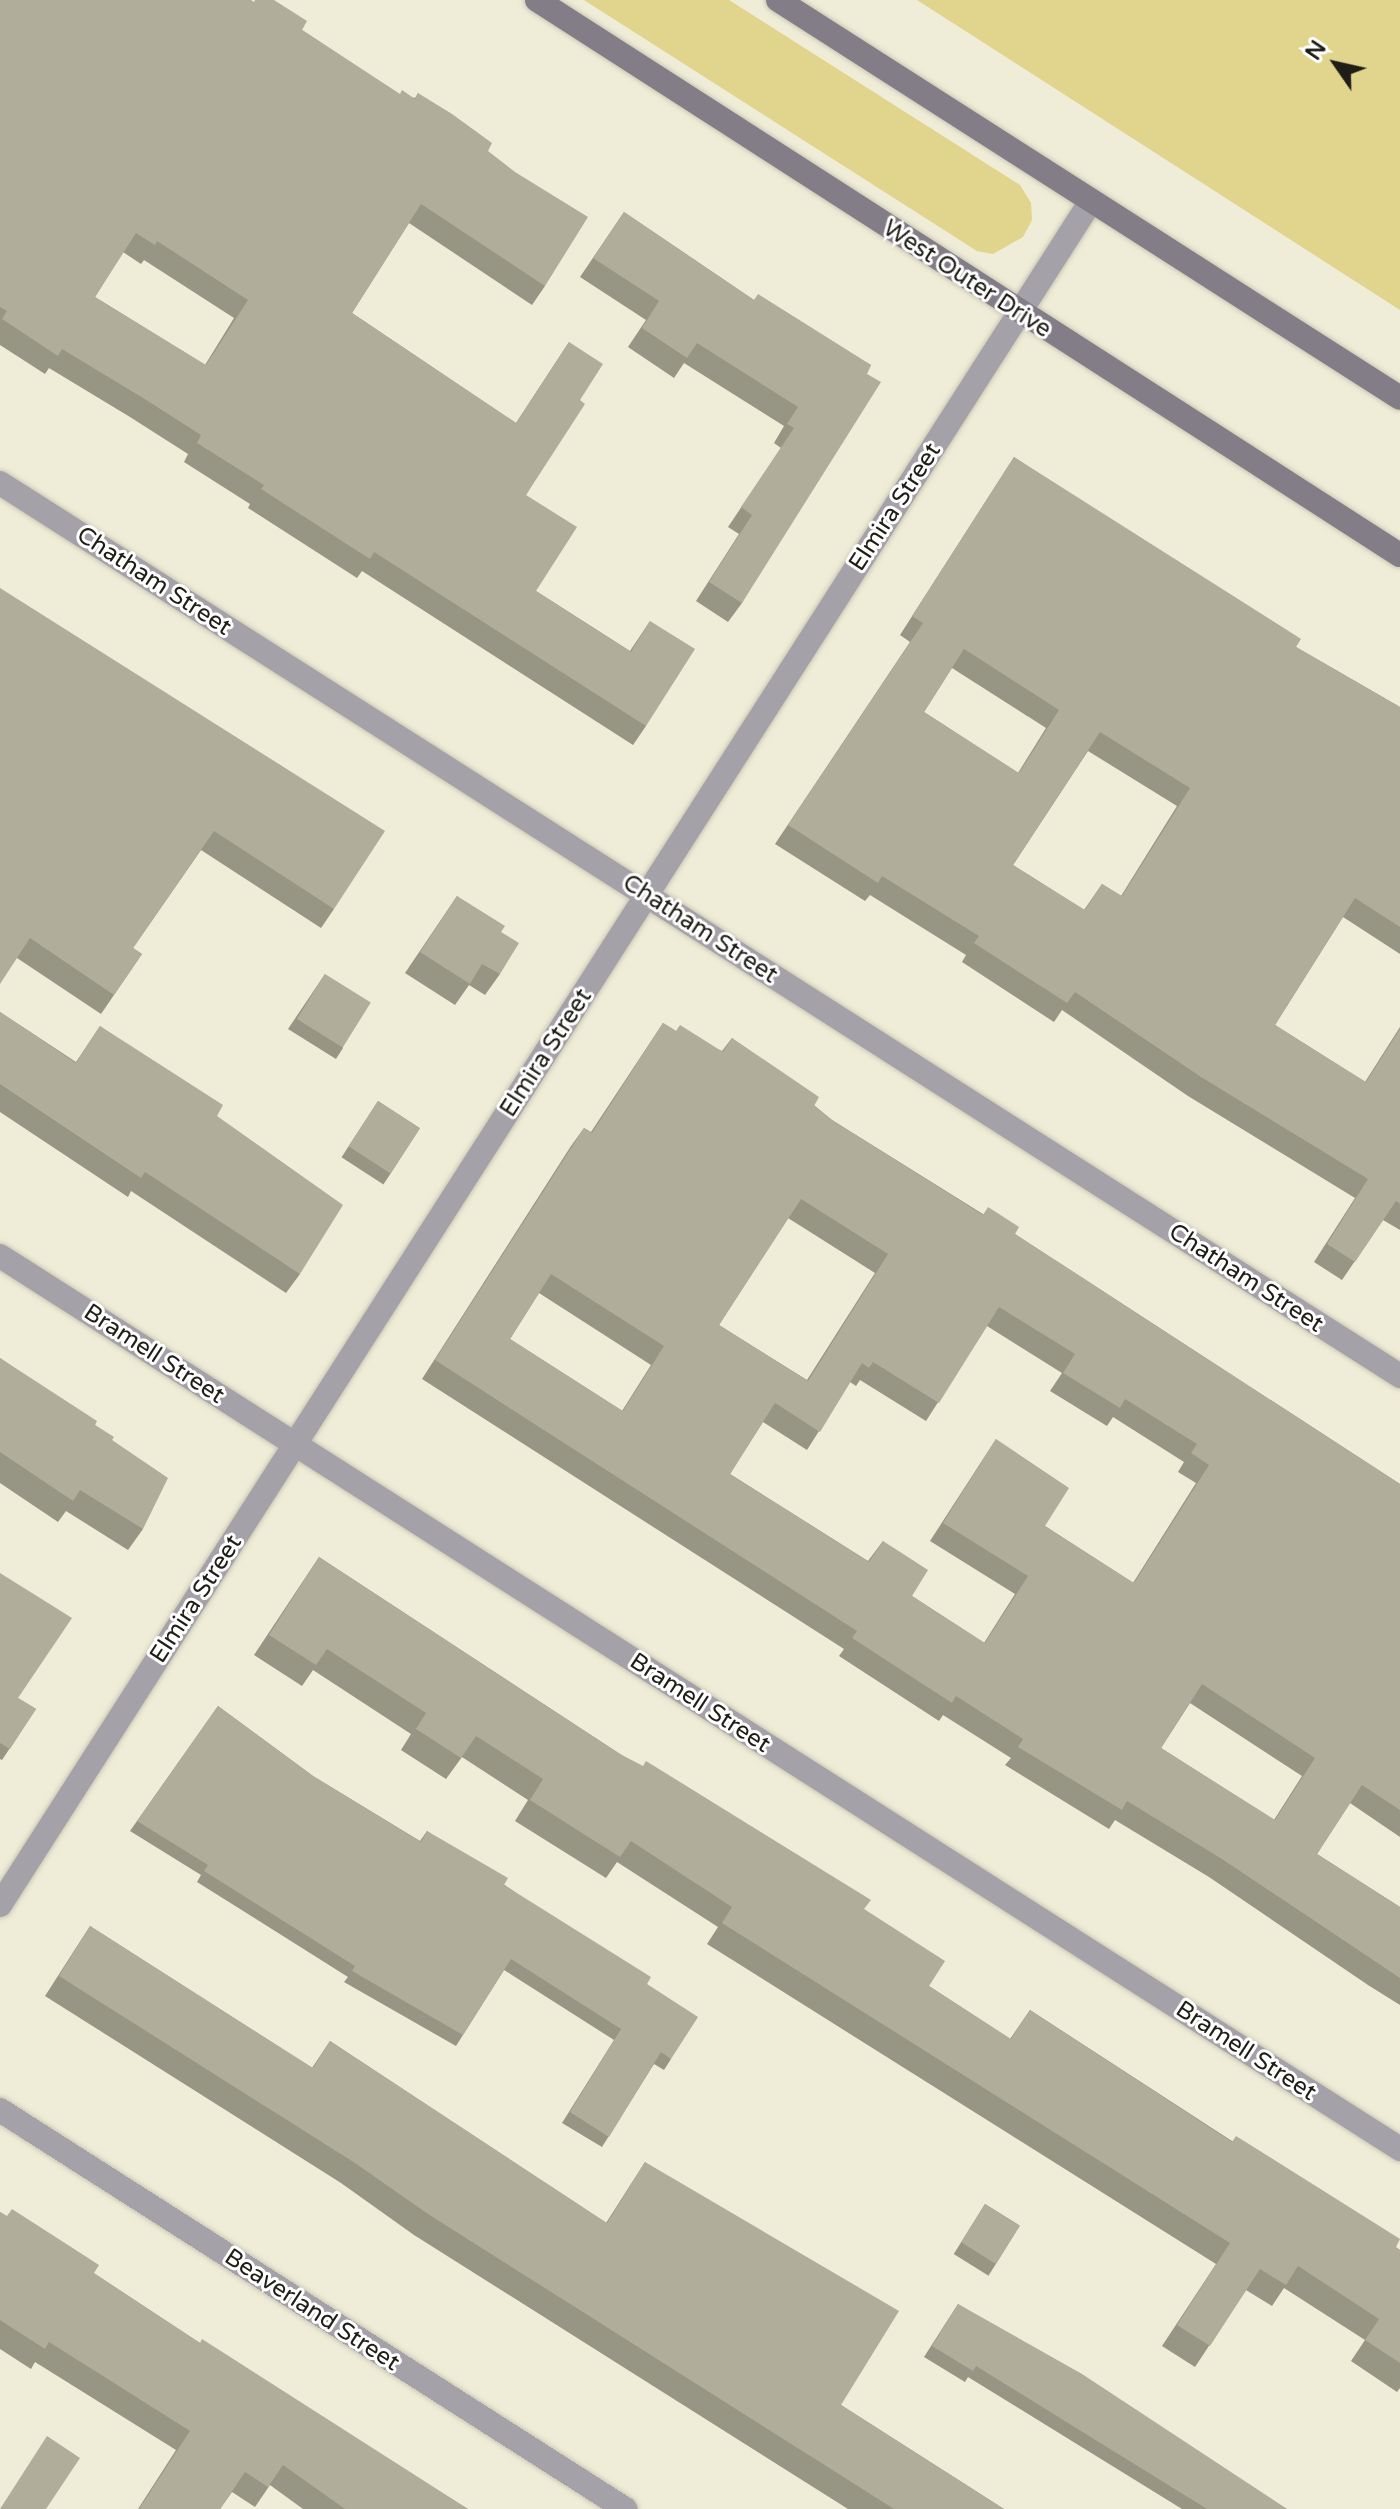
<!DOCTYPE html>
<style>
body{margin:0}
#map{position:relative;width:1400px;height:2509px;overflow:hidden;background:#efecd7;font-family:"Varela Round",sans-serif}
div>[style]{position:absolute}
.green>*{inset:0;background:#e1d48d}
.roads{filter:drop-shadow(0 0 2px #c9c7b4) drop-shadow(0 0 2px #c9c7b4)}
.minor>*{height:24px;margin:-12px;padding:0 12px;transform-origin:12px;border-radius:12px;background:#a5a1a9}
.secondary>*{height:24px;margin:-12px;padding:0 12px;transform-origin:12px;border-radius:12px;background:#837d88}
.wall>*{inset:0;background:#979584;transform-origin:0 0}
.building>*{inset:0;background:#b0ad9a;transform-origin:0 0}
span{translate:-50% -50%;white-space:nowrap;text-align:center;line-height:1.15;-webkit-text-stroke:6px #fff;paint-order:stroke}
.street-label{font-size:24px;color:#1e1d16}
.north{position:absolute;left:1296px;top:24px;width:80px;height:80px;-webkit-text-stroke:6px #fff;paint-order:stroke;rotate:304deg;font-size:22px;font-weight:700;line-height:32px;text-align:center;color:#1e1d16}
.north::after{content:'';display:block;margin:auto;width:28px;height:36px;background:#1e1d16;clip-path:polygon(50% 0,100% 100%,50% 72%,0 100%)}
</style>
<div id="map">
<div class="green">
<div style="clip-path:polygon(584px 0,729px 0,1020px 185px,1031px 203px,1032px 220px,1023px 237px,993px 254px,977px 251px)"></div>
<div style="clip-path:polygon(917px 0,1400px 0,1400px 310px)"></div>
</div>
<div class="roads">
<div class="minor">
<div style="left:0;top:483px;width:1661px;rotate:32.53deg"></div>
<div style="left:0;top:1256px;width:1661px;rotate:32.53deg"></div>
<div style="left:0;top:1905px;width:2023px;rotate:-57.37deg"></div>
<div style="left:0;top:2110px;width:742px;rotate:32.55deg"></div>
</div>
<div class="secondary">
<div style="left:537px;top:0;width:1026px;rotate:32.75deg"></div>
<div style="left:778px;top:0;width:738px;rotate:32.61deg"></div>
</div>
</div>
<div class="wall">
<div style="clip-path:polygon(evenodd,0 0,302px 30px,399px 94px,415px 98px,418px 93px,488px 151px,545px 286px,532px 305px,409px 223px,352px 313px,516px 423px,569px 342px,580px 400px,526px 495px,536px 591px,630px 651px,650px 621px,646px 726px,633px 745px,362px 571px,357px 578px,248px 508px,250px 504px,184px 462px,188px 454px,130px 417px,49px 368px,45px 374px,0 345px,0 0,123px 252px,141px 264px,144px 260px,234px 318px,205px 365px,95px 297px,123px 252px)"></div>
<div style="clip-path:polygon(624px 212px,754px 300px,871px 365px,742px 603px,728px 622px,696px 601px,739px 534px,728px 527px,781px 448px,774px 443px,784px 426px,684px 363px,674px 378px,628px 347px,646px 320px,580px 277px)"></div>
<div style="clip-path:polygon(evenodd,1014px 457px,1296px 647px,1400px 707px,1400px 954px,1343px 917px,1275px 1025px,1365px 1082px,1400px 1027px,1400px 1230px,1383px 1220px,1342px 1280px,1314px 1262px,1355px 1198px,1188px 1096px,1062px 1010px,1054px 1022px,962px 962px,966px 955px,870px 895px,865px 901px,775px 844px,910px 642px,900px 635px,1014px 457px,952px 668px,1046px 728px,1018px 773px,924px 712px,952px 668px,1014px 457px,1088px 751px,1177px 806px,1121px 896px,1102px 884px,1084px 910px,1013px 865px,1088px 751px)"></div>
<div style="clip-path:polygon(0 588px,334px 909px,321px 928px,201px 850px,133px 948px,142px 954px,101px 1014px,17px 958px)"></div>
<div style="clip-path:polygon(457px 896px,501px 932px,500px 974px,485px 995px,469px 985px,455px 1005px,405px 973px)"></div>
<div style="clip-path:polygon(325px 974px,343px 1048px,336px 1059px,288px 1029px)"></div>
<div style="clip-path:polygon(0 1012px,76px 1062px,100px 1026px,217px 1116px,300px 1274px,286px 1293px,131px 1191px,128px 1197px,0 1112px)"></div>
<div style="clip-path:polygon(evenodd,663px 1023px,676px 1031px,722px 1051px,732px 1038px,832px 1120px,1015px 1234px,1400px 1484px,1400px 1837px,1350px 1803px,1317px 1854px,1400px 1907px,1400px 2005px,1368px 1985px,1209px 1877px,1115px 1820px,1109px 1829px,1005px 1765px,1011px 1758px,943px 1715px,939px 1721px,839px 1656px,844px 1649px,422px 1379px,571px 1146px,584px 1128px,591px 1132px,663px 1023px,788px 1218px,875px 1273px,807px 1380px,719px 1325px,788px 1218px,663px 1023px,539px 1293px,651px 1365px,622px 1411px,510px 1339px,539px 1293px,663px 1023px,987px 1326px,1062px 1373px,1050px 1391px,1107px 1426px,1113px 1417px,1184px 1462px,1178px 1472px,1196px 1483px,1133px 1583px,1045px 1526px,996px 1439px,930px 1541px,1015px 1594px,984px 1643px,912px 1596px,883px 1541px,868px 1561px,730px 1474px,763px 1422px,807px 1450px,850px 1382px,856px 1386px,860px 1380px,926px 1421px,987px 1326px,663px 1023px,1190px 1703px,1302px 1776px,1274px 1820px,1161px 1748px,1190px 1703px)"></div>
<div style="left:378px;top:1101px;width:50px;height:67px;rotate:33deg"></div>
<div style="clip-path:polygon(0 1358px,95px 1425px,112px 1440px,143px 1529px,128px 1550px,66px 1511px,58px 1522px,0 1483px)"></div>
<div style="clip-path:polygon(319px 1557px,620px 1754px,864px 1909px,929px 1986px,1010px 2039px,1030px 2010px,1400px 2250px,1400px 2388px,1397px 2392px,1351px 2361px,1365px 2340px,1284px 2288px,1272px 2306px,1246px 2290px,1195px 2367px,1162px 2346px,1216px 2264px,707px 1944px,718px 1927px,617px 1862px,606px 1878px,515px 1821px,528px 1800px,462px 1757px,446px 1779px,401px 1750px,411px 1734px,313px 1670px,302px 1686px,254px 1655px)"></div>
<div style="clip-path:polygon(0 1573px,18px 1698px,36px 1709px,2px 1760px,0 1759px)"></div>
<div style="clip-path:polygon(218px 1706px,313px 1776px,420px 1841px,427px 1831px,647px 1984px,671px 2059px,664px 2070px,654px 2064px,602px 2147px,562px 2123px,614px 2040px,504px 1970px,456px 2046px,344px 1982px,348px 1977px,197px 1882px,201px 1875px,130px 1831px)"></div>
<div style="clip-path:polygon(90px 1926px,312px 2068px,330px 2041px,606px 2223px,645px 2162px,841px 2405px,1004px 2509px,848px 2509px,414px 2235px,341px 2183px,45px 1996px)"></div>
<div style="left:985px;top:2204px;width:41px;height:59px;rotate:32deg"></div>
<div style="clip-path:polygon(0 2212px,200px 2343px,468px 2509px,303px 2509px,270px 2485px,255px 2507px,232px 2492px,220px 2509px,138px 2509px,176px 2450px,35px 2362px,31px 2369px,0 2349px)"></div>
<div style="clip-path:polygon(958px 2304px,1287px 2509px,1182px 2509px,968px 2377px,965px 2382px,924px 2357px)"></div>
</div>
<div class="building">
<div style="clip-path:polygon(evenodd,0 0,251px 0,254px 2px,255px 0,274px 0,307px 21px,302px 30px,400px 94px,402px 90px,415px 99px,418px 93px,452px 114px,492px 143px,488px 151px,515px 172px,588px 217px,545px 286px,421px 204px,352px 313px,516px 423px,569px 342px,603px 364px,580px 400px,585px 404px,526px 495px,577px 527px,536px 591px,631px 652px,650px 621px,695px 649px,646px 726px,374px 552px,370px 559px,261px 489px,264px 485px,197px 443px,201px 435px,143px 398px,62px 349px,58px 356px,2px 319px,7px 311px,0 307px,0 0,136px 233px,155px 245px,157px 241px,248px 300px,206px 365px,95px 297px,136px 233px)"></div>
<div style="clip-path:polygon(624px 212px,754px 300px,758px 294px,871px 365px,867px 374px,881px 382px,742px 603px,709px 582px,752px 515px,741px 507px,794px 428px,787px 424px,798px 407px,697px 343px,687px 358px,642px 328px,659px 301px,593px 258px)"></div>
<div style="clip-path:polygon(evenodd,1014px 457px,1301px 639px,1296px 647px,1400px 707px,1400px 927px,1355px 898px,1275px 1025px,1366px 1082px,1400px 1029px,1400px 1204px,1396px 1201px,1355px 1262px,1327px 1244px,1368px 1179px,1201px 1077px,1075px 992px,1067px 1003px,974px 943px,979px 936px,882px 876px,878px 883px,788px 825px,923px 623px,912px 616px,1014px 457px,964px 649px,1059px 710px,1019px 773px,924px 712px,964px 649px,1014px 457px,1100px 732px,1190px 788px,1122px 896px,1102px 884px,1085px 910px,1013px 865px,1100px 732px)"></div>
<div style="clip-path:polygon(0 588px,385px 831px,334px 909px,214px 831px,133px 948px,142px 954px,114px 995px,30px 938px,0 984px)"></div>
<div style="clip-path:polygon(457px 896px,505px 926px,501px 932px,519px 943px,500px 974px,482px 964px,470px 984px,420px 952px)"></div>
<div style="left:325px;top:974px;width:54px;height:53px;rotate:32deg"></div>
<div style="clip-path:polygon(0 1012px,76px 1063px,100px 1026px,223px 1105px,217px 1116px,343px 1205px,300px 1274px,145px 1172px,141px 1178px,0 1084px)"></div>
<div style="clip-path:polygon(evenodd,663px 1023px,676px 1031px,680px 1025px,723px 1052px,732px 1038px,819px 1097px,814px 1106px,832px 1120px,983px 1215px,988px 1207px,1019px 1227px,1015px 1234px,1400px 1484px,1400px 1810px,1362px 1785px,1317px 1854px,1400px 1907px,1400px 1978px,1222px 1859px,1127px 1801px,1122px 1810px,1018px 1747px,1023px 1739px,956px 1696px,952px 1703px,852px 1638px,857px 1631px,435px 1360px,584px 1128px,592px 1133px,663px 1023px,801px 1199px,888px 1254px,808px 1381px,719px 1325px,801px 1199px,663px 1023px,551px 1274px,664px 1346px,623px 1411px,510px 1339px,551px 1274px,663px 1023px,999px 1307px,1075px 1354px,1063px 1373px,1120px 1408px,1125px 1399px,1197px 1444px,1191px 1453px,1209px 1465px,1134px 1583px,1045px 1526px,1069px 1488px,996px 1439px,943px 1523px,1028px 1576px,985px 1643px,912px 1596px,928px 1570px,883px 1541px,869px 1562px,730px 1474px,775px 1403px,820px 1432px,862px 1363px,869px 1368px,873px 1362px,939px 1403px,999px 1307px,663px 1023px,1202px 1684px,1315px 1758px,1275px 1820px,1161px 1748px,1202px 1684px)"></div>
<div style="left:378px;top:1101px;width:50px;height:54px;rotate:33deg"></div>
<div style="clip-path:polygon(0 1358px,97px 1421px,95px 1425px,114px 1437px,112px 1440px,168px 1478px,143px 1529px,80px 1490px,73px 1501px,0 1452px)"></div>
<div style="clip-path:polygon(319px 1557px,620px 1754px,643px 1766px,646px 1761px,871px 1900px,864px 1909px,945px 1961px,929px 1986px,1011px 2039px,1030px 2010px,1232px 2142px,1236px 2136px,1400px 2239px,1396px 2247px,1400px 2250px,1400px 2363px,1365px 2340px,1379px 2319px,1298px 2266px,1286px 2285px,1260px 2269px,1210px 2346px,1177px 2325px,1230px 2243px,722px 1923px,732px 1907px,631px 1841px,620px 1857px,530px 1800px,543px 1779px,476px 1736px,461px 1758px,416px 1729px,426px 1713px,327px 1649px,316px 1665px,269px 1635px)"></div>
<div style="clip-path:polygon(0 1573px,72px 1618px,18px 1698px,36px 1709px,10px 1749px,0 1743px)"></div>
<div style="clip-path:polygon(218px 1706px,313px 1776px,421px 1842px,427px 1831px,508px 1878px,504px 1885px,651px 1977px,647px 1984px,698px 2017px,671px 2059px,661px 2052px,609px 2137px,570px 2112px,621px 2029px,511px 1959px,463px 2035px,352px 1971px,355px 1966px,204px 1871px,208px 1865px,137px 1821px)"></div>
<div style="clip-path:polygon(90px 1926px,313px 2068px,330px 2041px,607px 2223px,645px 2162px,899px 2311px,841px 2405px,1004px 2509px,894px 2509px,428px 2214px,355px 2163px,59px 1976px)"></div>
<div style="left:985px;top:2204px;width:41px;height:45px;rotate:32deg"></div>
<div style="clip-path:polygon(12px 2209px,99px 2265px,94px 2273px,200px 2343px,202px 2339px,468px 2509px,345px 2509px,283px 2465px,268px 2487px,245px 2472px,220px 2509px,139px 2509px,190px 2431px,49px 2342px,45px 2349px,0 2320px,0 2212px,7px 2216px)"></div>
<div style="clip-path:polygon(958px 2304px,1082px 2374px,1287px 2509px,1207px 2509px,976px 2366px,973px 2371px,932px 2346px)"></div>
<div style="clip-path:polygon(47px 2436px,80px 2458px,46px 2509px,0 2509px)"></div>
</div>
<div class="street-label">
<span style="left:967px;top:279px;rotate:33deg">West Outer Drive</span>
<span style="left:895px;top:507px;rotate:-57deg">Elmira Street</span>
<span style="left:154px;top:581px;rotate:33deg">Chatham Street</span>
<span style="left:700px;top:929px;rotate:33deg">Chatham Street</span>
<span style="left:546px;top:1053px;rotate:-57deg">Elmira Street</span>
<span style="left:1246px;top:1278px;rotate:33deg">Chatham Street</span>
<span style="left:154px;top:1354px;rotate:33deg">Bramell Street</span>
<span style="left:196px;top:1599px;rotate:-57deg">Elmira Street</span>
<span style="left:700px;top:1703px;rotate:33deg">Bramell Street</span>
<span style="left:1246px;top:2051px;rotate:33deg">Bramell Street</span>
<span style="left:312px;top:2310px;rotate:33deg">Beaverland Street</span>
</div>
<div class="north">N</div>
</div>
